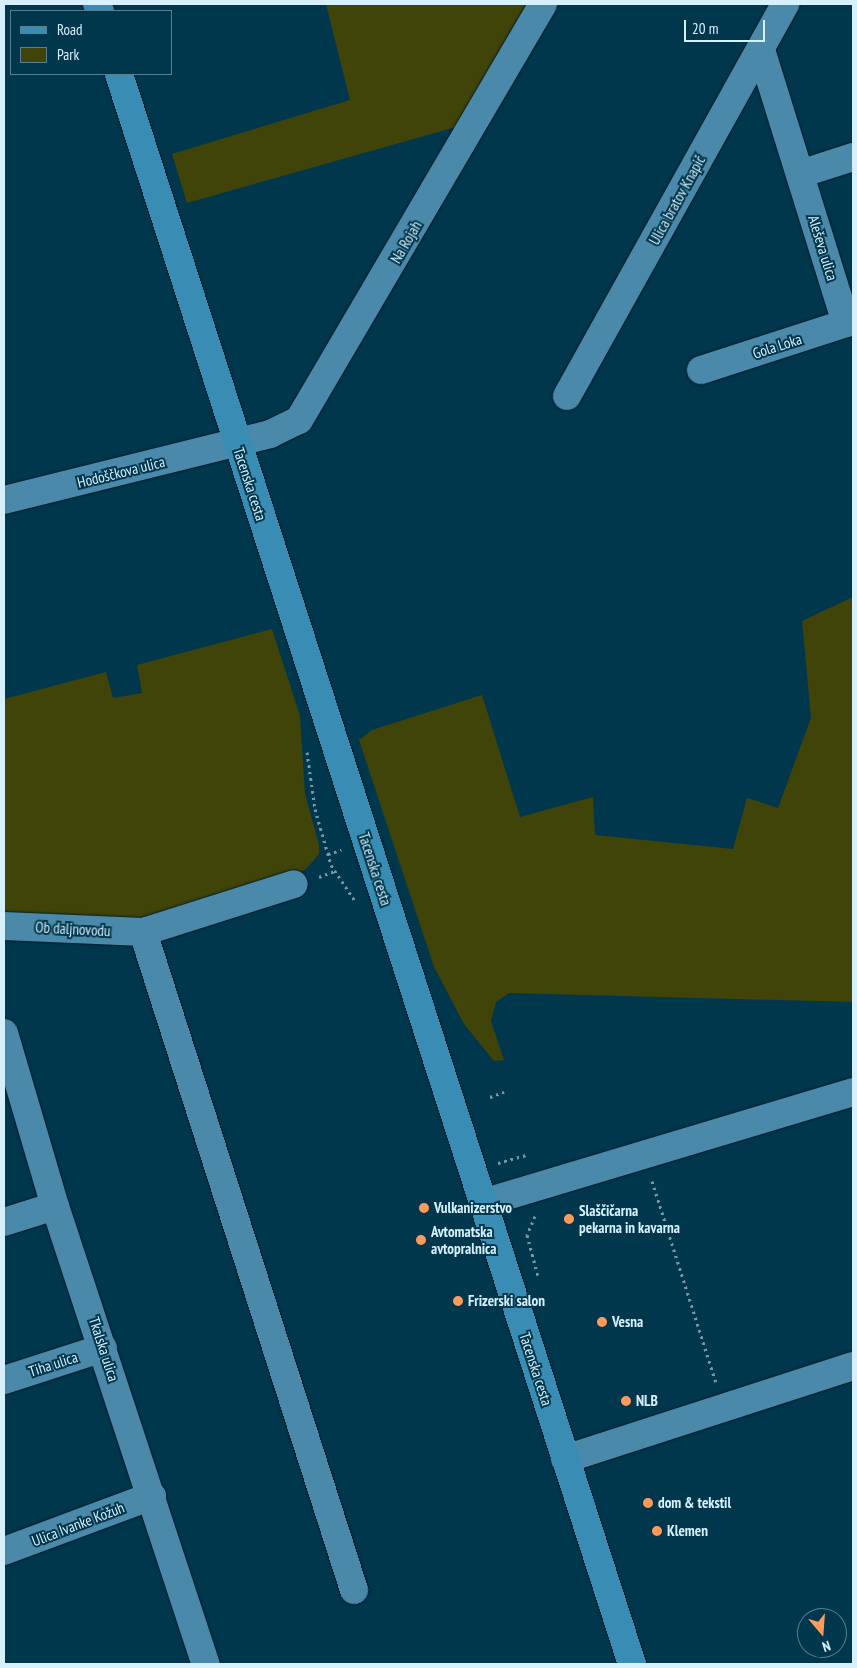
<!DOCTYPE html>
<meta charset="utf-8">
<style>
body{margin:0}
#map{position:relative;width:857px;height:1668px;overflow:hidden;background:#00374c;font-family:"PT Sans Narrow",sans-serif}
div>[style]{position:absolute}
.green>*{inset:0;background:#414408}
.path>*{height:3px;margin-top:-1.5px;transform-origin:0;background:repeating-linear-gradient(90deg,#7199aa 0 2.5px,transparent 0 6.5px)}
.roads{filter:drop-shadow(0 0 1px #001d2c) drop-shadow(0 0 1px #001d2c)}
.minor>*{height:28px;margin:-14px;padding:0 14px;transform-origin:14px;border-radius:14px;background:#4a89a9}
.major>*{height:28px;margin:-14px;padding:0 14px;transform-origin:14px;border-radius:14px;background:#398db4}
.dots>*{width:14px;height:14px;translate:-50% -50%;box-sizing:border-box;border:2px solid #00374c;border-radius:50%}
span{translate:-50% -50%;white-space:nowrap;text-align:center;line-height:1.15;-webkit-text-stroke:4px #00374c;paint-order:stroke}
.street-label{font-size:15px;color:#d7f0fe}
.poi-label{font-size:15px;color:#d7f0fe;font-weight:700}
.left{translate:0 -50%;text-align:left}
.frame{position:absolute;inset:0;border:5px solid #d7f0fe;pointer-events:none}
.legend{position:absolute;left:10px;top:10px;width:162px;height:65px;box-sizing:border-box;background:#00374c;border:1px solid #568193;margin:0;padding:6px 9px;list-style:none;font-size:15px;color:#d7f0fe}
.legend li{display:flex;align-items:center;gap:10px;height:25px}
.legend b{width:25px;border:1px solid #568193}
.north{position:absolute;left:797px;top:1608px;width:50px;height:50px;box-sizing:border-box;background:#00374c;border:1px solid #568193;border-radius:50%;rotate:162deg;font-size:14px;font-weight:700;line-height:20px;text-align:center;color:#d7f0fe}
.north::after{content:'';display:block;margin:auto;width:18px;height:22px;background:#ff9b5a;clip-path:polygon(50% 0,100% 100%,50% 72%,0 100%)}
.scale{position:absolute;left:684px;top:20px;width:81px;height:22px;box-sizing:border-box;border:2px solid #d7f0fe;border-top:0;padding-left:6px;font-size:15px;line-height:18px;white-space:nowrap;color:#d7f0fe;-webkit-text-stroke:4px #00374c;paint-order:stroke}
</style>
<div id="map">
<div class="green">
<div style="clip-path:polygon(326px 4px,528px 4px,456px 127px,187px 203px,172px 154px,350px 100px)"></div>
<div style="clip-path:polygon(853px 597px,853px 1002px,509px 993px,496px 1002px,491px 1021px,504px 1060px,494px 1061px,464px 1024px,434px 967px,359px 740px,372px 730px,482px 695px,520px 817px,593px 797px,595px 835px,733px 849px,747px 798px,778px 808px,811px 718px,802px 621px)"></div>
<div style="clip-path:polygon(272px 629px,300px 716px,305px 794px,319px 845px,319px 854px,307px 868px,292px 878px,135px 919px,4px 915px,4px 699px,106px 672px,113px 698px,142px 693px,137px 665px)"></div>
</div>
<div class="path">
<div style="left:307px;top:752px;width:58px;rotate:82deg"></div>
<div style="left:315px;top:809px;width:58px;rotate:74.1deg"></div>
<div style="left:331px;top:865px;width:43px;rotate:56.3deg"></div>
<div style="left:328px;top:854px;width:14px;rotate:-17deg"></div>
<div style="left:319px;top:877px;width:17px;rotate:-21deg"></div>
<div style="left:490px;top:1097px;width:15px;rotate:-20deg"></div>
<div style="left:498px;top:1163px;width:29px;rotate:-16deg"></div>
<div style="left:652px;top:1181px;width:212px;rotate:72.4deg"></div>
<div style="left:535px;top:1216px;width:21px;rotate:113deg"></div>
<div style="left:527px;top:1235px;width:42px;rotate:75deg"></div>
</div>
<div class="roads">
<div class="minor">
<div style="left:761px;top:50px;width:286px;rotate:72.7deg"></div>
<div style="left:800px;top:174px;width:56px;rotate:-17.8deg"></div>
<div style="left:701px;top:370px;width:160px;rotate:-17.9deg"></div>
<div style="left:567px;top:396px;width:449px;rotate:-60.9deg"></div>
<div style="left:4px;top:500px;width:274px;rotate:-13.9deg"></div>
<div style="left:270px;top:434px;width:32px;rotate:-26deg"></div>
<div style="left:299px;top:420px;width:482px;rotate:-59.6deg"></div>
<div style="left:4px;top:926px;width:139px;rotate:2.5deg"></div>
<div style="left:143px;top:932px;width:158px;rotate:-17.6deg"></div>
<div style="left:143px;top:932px;width:691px;rotate:72.22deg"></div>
<div style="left:4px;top:1033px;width:180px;rotate:73.6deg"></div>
<div style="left:55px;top:1206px;width:482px;rotate:71.8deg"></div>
<div style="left:483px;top:1203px;width:386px;rotate:-16.7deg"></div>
<div style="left:4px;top:1222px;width:53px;rotate:-17.4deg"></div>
<div style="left:4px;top:1380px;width:104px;rotate:-17.9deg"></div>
<div style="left:565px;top:1459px;width:303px;rotate:-17.9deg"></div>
<div style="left:4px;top:1551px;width:158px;rotate:-20.4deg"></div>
</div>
<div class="major">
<div style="left:97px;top:4px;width:8px;rotate:67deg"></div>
<div style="left:119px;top:74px;width:1671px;rotate:72.12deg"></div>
</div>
</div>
<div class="dots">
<div style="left:424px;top:1208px;background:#ff9b5a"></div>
<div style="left:569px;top:1219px;background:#ff9b5a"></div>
<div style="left:421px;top:1240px;background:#ff9b5a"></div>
<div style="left:458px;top:1301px;background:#ff9b5a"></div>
<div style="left:602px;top:1322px;background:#ff9b5a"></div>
<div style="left:626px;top:1401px;background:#ff9b5a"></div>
<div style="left:648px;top:1503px;background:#ff9b5a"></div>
<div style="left:657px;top:1531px;background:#ff9b5a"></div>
</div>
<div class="street-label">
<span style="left:677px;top:200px;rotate:-61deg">Ulica bratov Knapič</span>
<span style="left:406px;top:242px;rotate:-60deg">Na Rojah</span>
<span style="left:823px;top:248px;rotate:73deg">Aleševa ulica</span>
<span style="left:777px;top:346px;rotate:-18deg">Gola Loka</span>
<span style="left:121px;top:472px;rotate:-14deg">Hodoščkova ulica</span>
<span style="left:250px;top:484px;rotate:72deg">Tacenska cesta</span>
<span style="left:375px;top:869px;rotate:72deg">Tacenska cesta</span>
<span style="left:73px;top:929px;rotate:3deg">Ob daljnovodu</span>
<span style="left:104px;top:1349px;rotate:72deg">Tkalska ulica</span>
<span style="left:53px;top:1364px;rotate:-18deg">Tiha ulica</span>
<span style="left:536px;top:1369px;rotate:72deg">Tacenska cesta</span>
<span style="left:78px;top:1524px;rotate:-21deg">Ulica Ivanke Kožuh</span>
</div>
<div class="poi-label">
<span class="left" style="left:434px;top:1208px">Vulkanizerstvo</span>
<span class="left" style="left:579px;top:1219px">Slaščičarna<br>pekarna in kavarna</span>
<span class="left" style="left:431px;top:1240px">Avtomatska<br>avtopralnica</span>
<span class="left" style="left:468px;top:1301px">Frizerski salon</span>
<span class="left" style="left:612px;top:1322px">Vesna</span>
<span class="left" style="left:636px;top:1401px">NLB</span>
<span class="left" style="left:658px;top:1503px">dom &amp; tekstil</span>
<span class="left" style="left:667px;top:1531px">Klemen</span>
</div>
<div class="frame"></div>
<ul class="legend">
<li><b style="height:6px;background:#398db4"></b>Road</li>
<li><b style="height:14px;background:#414408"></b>Park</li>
</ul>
<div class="north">N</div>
<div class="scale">20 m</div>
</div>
